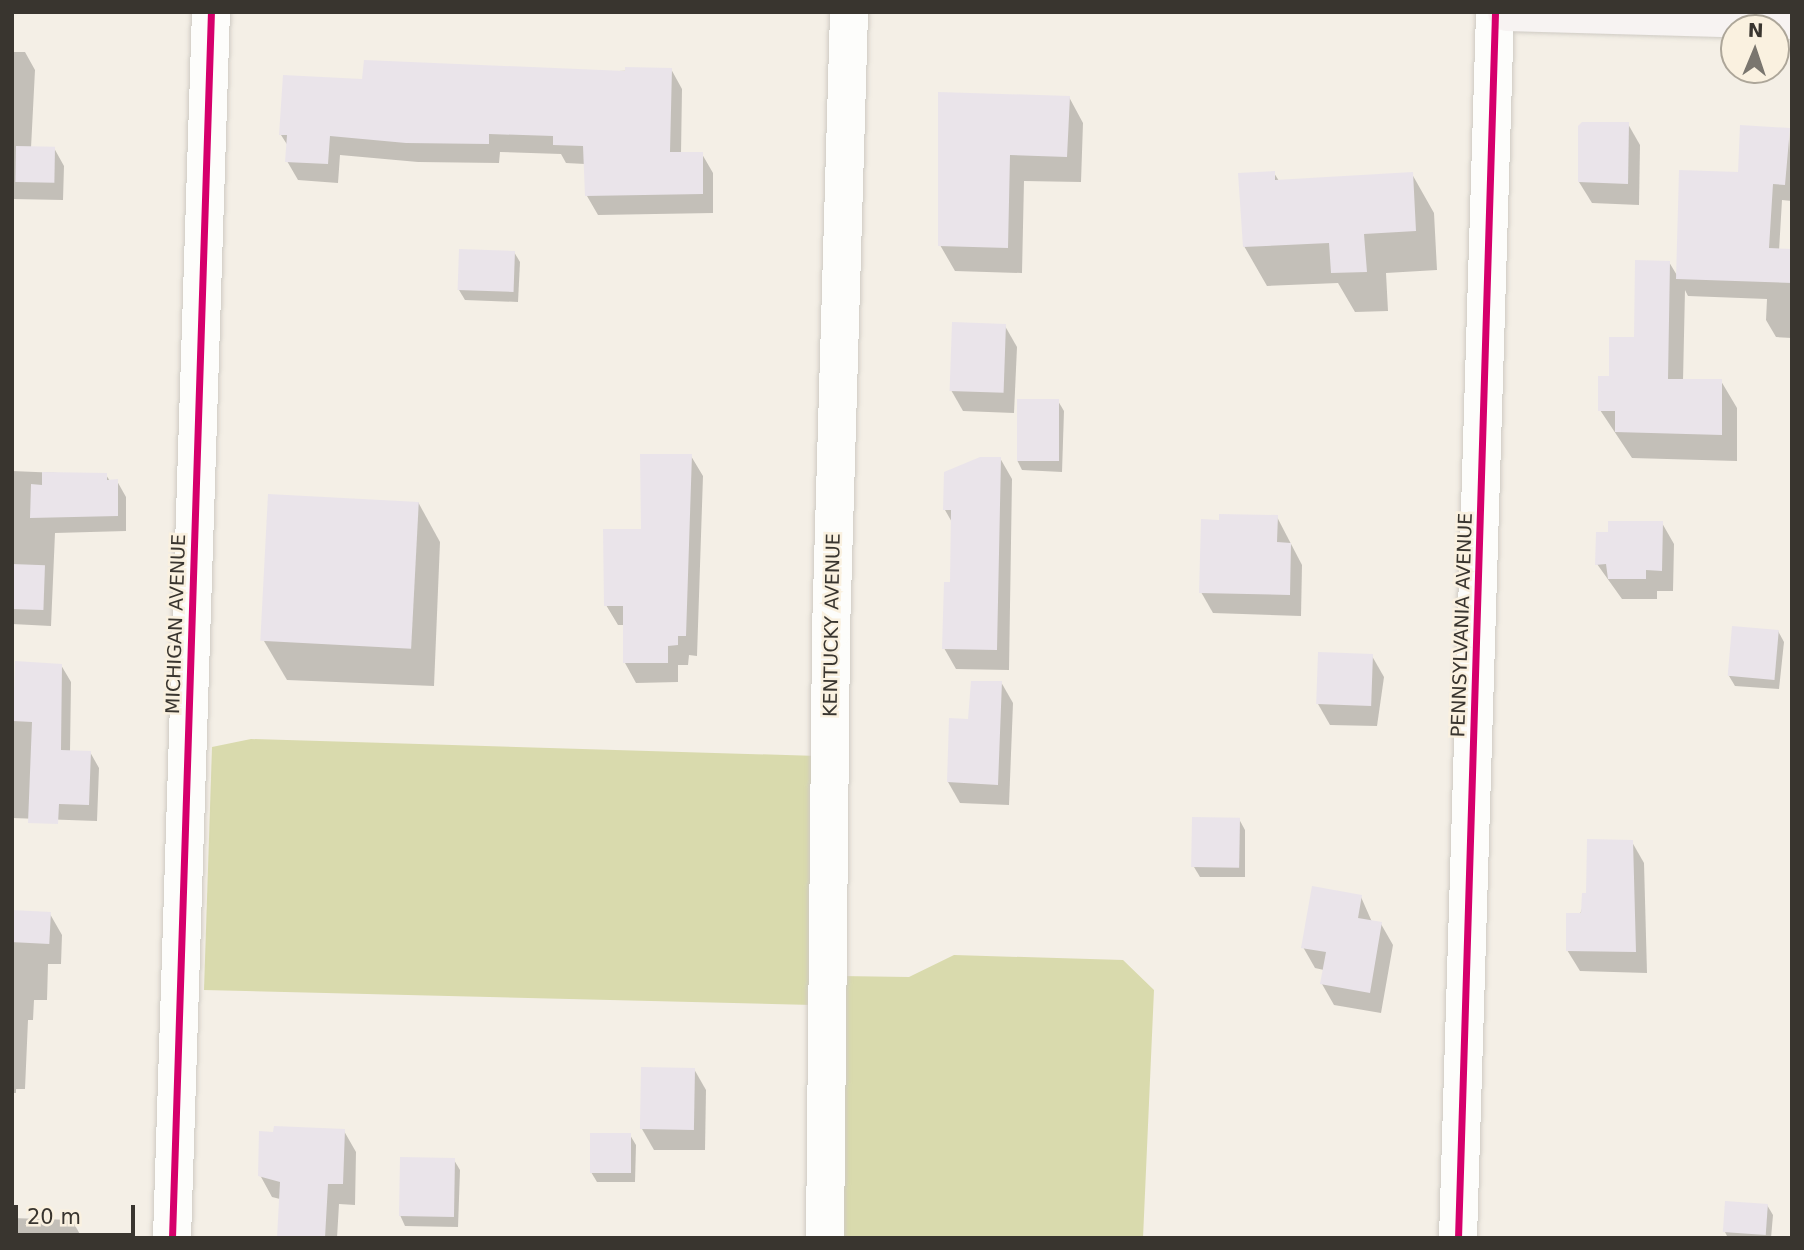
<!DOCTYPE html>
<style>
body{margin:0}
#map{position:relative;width:1804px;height:1250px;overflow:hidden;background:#f4efe6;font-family:"DejaVu Sans",sans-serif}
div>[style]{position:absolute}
.green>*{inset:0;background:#d9daad}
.shadow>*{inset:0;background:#0003}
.building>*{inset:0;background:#eae4ea;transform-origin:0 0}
.roads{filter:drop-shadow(0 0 2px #cecac3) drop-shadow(0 0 2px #cecac3)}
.street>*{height:38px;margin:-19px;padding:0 19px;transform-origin:19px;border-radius:19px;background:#fdfdfb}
.secondary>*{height:38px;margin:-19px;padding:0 19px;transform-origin:19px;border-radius:19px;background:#f7f3f2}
.cycleway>*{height:7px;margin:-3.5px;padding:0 3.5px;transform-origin:3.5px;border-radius:3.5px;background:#d6006c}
span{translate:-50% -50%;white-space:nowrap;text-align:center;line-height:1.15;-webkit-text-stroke:5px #faf1e0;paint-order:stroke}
.street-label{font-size:19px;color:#39352f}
.frame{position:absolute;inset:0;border:14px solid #39352f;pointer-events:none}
.north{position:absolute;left:1720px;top:14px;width:70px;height:70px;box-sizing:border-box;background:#faf1e0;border:2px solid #ada699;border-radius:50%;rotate:2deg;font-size:19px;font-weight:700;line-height:28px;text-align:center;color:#39352f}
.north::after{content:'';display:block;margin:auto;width:24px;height:32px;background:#7a766f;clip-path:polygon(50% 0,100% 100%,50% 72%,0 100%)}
.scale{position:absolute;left:14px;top:1205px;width:121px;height:32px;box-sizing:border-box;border:4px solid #39352f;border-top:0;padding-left:9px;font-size:21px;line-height:24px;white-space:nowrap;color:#39352f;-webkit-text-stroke:5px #faf1e0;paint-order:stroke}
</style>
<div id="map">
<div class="green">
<div style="clip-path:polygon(251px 739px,818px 756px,813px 1005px,204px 990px,212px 747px)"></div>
<div style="clip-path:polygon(954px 955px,1123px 960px,1154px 990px,1143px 1238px,838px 1238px,840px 976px,909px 977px)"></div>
</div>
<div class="shadow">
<div style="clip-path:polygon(12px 52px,25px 52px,35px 70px,31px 148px,54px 148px,64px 166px,63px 200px,12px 199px)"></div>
<div style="clip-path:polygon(671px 69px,682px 89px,681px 154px,702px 154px,713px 173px,713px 213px,598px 215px,587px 196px,585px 164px,566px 163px,561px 154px,500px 152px,499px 163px,418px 162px,340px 155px,338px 183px,298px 180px,287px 161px,288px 146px,281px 135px,364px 81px)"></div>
<div style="clip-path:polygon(940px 94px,1069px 97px,1083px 123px,1081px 182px,1024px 181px,1022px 273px,955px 271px,940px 245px)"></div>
<div style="clip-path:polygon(1628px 124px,1640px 145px,1639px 205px,1592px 203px,1579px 182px)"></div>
<div style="clip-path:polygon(1789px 129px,1792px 201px,1782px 200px,1779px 251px,1792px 251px,1792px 338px,1776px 337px,1766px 320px,1767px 299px,1688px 296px,1685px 290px,1683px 381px,1721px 381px,1737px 408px,1737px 461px,1632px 458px,1600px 410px,1611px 378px,1636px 339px,1669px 262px,1678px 277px,1739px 174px)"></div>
<div style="clip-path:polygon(1274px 173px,1279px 181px,1412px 174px,1434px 213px,1437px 270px,1386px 273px,1388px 311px,1355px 312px,1338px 283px,1267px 286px,1244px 246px)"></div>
<div style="clip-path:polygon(514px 252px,520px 262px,518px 302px,465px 300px,459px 290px)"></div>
<div style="clip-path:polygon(1005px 326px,1017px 347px,1014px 413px,963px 411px,951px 390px)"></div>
<div style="clip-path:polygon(1058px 401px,1064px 411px,1062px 472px,1022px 470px,1017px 460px)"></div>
<div style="clip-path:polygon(691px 456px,703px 476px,697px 656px,689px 655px,688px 665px,678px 665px,678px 682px,636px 683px,625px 663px,625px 625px,618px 625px,606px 605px,642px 531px)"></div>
<div style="clip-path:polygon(1000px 458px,1012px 479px,1009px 670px,956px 669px,944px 648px,952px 584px,953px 524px,945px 510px)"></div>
<div style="clip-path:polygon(12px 471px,106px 475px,110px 481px,117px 481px,126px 497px,126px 531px,55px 533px,51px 626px,12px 624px)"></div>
<div style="clip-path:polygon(418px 502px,440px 542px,434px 686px,287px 680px,264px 641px)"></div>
<div style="clip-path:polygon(1277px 517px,1302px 565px,1301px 616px,1213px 613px,1201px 592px)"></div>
<div style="clip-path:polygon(1662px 523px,1674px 544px,1673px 591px,1657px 591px,1657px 599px,1622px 599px,1597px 564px)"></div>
<div style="clip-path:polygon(1778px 631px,1784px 642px,1779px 689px,1735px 686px,1729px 676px)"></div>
<div style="clip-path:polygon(1372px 656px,1384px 677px,1377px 726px,1330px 725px,1318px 704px)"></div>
<div style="clip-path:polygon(61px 665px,71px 682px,70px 752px,90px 752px,99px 768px,97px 821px,12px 818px,12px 715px)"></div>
<div style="clip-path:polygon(1001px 682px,1013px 703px,1009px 805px,960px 803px,948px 782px,969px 721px)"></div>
<div style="clip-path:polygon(1239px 819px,1245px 830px,1245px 877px,1200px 877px,1194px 867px)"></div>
<div style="clip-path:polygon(1632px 842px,1644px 863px,1647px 973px,1580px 971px,1567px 950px,1587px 895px)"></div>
<div style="clip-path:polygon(1361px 897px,1372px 922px,1381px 924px,1393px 945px,1381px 1013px,1334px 1005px,1322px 984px,1324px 970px,1315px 968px,1303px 947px)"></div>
<div style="clip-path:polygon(12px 912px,50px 914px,62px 935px,61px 964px,48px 964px,47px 1000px,34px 1000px,33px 1020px,28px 1020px,25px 1089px,16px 1089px,16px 1093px,12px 1093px)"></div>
<div style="clip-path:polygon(694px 1069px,706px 1090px,705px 1150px,654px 1150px,642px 1129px)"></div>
<div style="clip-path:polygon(344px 1131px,356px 1152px,355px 1205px,339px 1204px,337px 1238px,278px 1238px,280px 1199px,272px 1197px,260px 1175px)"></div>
<div style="clip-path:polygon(630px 1135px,636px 1145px,635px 1182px,597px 1182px,591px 1172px)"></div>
<div style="clip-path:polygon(454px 1160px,460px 1170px,458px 1227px,405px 1226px,400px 1215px)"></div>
<div style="clip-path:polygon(1767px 1205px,1773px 1215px,1771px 1238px,1728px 1238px,1725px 1232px)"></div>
<div style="clip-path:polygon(12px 1218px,72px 1220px,82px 1238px,12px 1238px)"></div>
<div style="clip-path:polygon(1590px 1236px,1637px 1237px,1638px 1238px,1590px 1238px)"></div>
</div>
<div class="building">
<div style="clip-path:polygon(364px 60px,625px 71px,625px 67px,672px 68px,670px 152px,703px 152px,703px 194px,585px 196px,583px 146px,553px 145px,553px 136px,489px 134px,489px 144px,406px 143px,330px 136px,328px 164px,285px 162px,287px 135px,279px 135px,283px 75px,362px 79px)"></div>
<div style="clip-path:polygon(938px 92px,1070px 96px,1067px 157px,1010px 155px,1008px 248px,938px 246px)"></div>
<div style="clip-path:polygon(1582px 122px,1629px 122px,1628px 184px,1578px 182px,1578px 126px)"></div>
<div style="clip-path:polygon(1740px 125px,1790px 128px,1785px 185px,1773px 184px,1769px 248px,1792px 249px,1792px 283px,1676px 279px,1679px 170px,1738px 172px)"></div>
<div style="left:16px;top:146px;width:39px;height:36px;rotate:1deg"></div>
<div style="clip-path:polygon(1275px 171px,1275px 180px,1413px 172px,1416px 231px,1364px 234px,1367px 272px,1331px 273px,1329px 243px,1243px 247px,1238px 173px)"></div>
<div style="left:459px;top:249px;width:56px;height:41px;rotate:2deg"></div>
<div style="clip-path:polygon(1635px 260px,1670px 261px,1668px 379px,1722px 379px,1722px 435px,1615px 432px,1615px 411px,1598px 411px,1598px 376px,1609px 376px,1609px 337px,1634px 337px)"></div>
<div style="left:952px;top:322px;width:54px;height:69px;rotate:2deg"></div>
<div style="left:1017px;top:399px;width:42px;height:62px"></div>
<div style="clip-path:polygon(640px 454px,692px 454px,686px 636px,678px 636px,678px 645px,668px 646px,668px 663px,623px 663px,623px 606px,604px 606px,603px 529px,641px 529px)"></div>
<div style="clip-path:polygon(980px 457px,1001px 457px,997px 650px,942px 649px,944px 582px,950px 582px,951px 510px,943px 510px,944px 472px)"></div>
<div style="clip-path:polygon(42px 472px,107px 473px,107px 480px,118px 479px,118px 516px,30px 518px,31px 484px,42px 485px)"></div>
<div style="left:268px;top:494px;width:151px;height:147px;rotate:3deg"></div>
<div style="clip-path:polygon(1219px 514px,1278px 515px,1277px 542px,1291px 543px,1290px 595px,1199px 593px,1201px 519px,1219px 520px)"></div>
<div style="clip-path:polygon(1608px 521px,1663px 521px,1662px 571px,1646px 570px,1646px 579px,1608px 579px,1606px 564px,1595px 565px,1596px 532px,1608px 532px)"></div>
<div style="left:12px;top:564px;width:33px;height:45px;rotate:2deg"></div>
<div style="left:1732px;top:626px;width:47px;height:50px;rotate:5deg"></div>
<div style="left:1318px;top:652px;width:55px;height:52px;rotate:2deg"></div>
<div style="clip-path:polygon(15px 661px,62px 664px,61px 750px,91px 751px,89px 805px,59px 804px,58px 824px,28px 823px,32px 722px,13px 721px)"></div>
<div style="clip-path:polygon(971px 681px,1002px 681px,998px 785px,947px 782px,949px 718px,968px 719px)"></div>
<div style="left:1192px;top:817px;width:48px;height:50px;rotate:1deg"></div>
<div style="clip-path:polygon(1587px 839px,1633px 840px,1636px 952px,1566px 951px,1566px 913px,1581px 913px,1582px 893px,1586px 893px)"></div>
<div style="clip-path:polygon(1312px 886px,1362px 895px,1358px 918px,1382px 922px,1370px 993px,1320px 984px,1326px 952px,1301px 948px)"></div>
<div style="left:12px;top:910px;width:39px;height:32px;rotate:3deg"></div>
<div style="left:641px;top:1067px;width:54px;height:62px;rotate:1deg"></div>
<div style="clip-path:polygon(274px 1126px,345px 1129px,343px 1184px,328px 1184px,325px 1238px,277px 1238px,280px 1182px,258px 1176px,259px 1131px,273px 1132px)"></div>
<div style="left:590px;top:1133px;width:41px;height:40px"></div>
<div style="left:400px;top:1157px;width:55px;height:59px;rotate:1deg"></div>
<div style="left:1725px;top:1201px;width:43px;height:31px;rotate:4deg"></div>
</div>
<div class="roads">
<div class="street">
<div style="left:172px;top:1238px;width:1227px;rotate:-88.18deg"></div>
<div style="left:825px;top:1238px;width:607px;rotate:-89.43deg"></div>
<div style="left:831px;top:631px;width:619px;rotate:-88.33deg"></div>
<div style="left:1458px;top:1238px;width:1227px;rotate:-88.27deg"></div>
</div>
<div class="secondary">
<div style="left:1507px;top:12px;width:285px;rotate:1.6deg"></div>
</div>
</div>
<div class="cycleway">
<div style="left:172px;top:1238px;width:1227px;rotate:-88.18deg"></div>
<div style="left:1458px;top:1238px;width:1227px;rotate:-88.27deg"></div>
</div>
<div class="street-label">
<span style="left:176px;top:624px;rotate:-88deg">MICHIGAN AVENUE</span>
<span style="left:832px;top:625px;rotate:-89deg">KENTUCKY AVENUE</span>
<span style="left:1462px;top:625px;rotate:-88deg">PENNSYLVANIA AVENUE</span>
</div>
<div class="frame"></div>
<div class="north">N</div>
<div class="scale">20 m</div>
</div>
